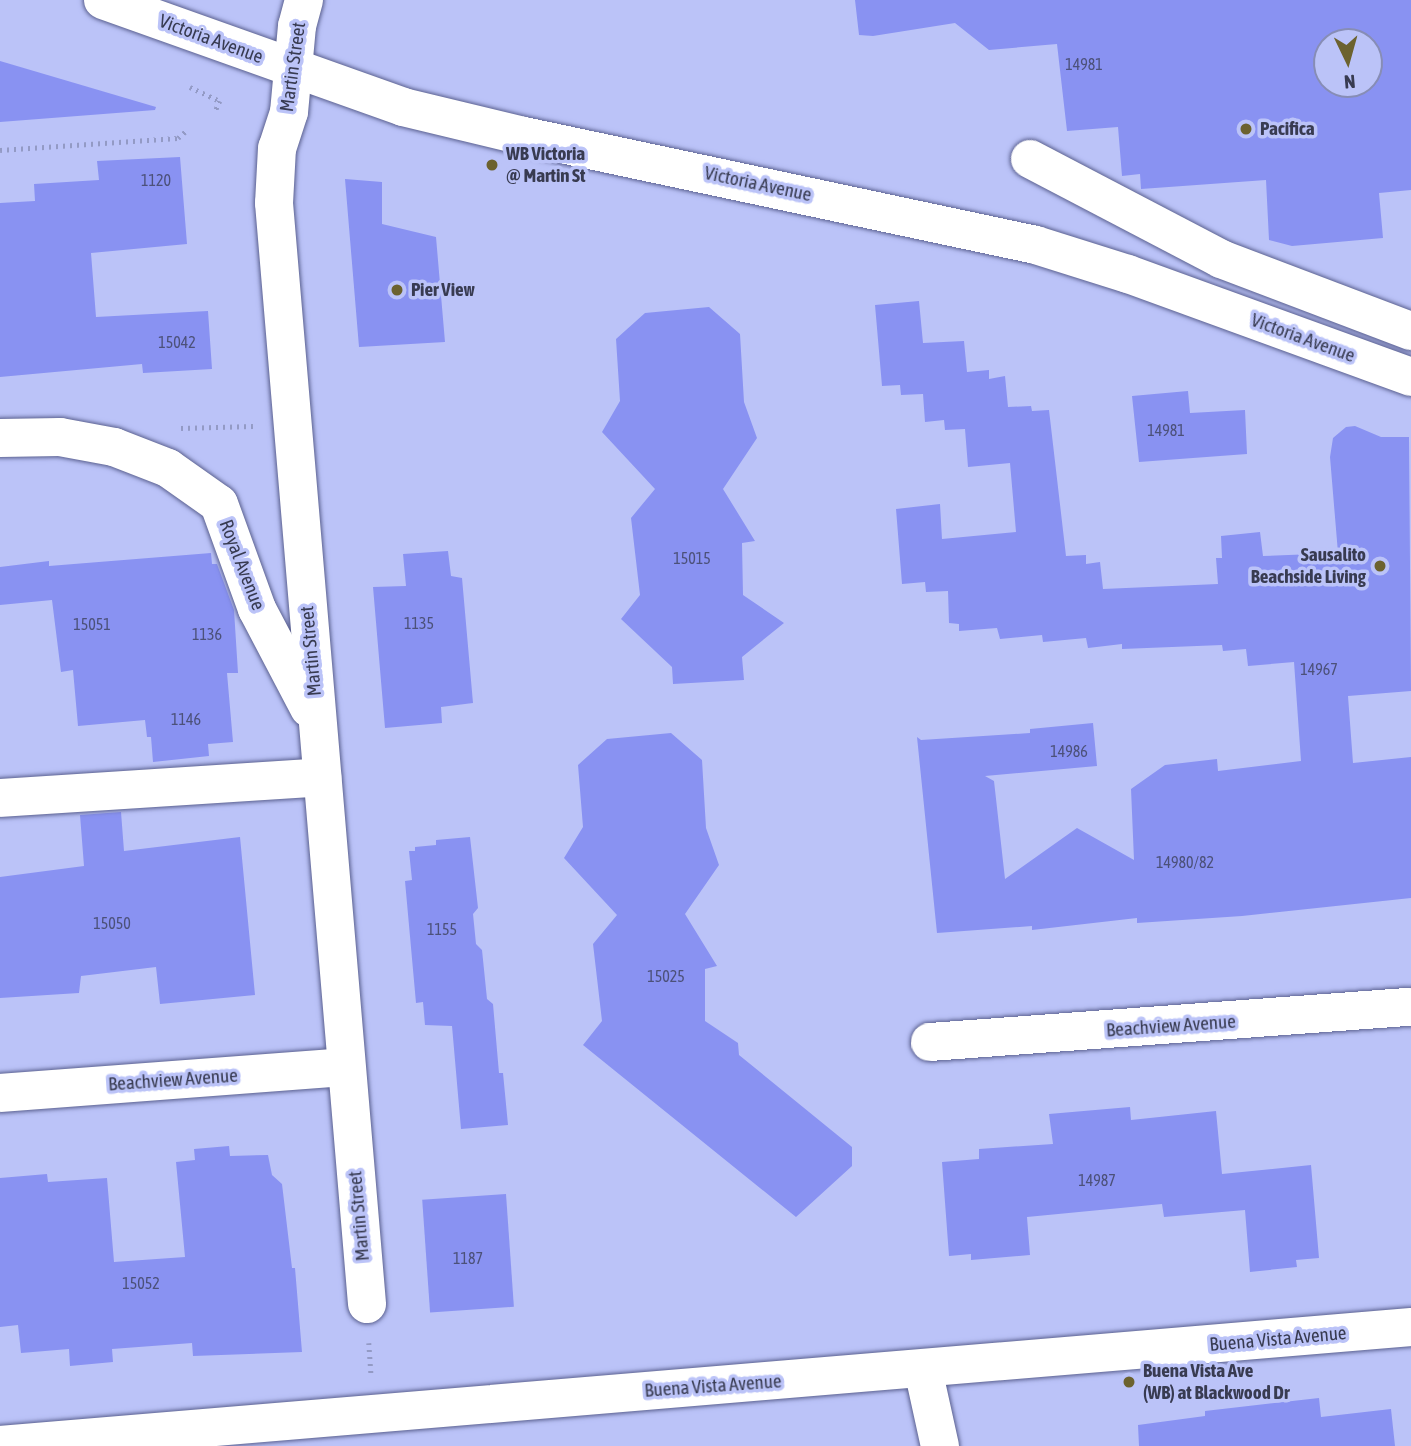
<!DOCTYPE html>
<style>
body{margin:0}
#map{position:relative;width:1411px;height:1446px;overflow:hidden;background:#bbc3f8;font-family:"Asap Condensed",sans-serif}
div>[style]{position:absolute}
.building>*{inset:0;background:#8992f2;transform-origin:0 0}
.path>*{height:4.5px;margin-top:-2.25px;transform-origin:0;background:repeating-linear-gradient(90deg,#939ac5 0 2px,transparent 0 7px)}
.roads{filter:drop-shadow(0 0 2px #5b6190) drop-shadow(0 0 2px #5b6190)}
.minor>*{height:38px;margin:-19px;padding:0 19px;transform-origin:19px;border-radius:19px;background:#fff}
.dots>*{width:19px;height:19px;translate:-50% -50%;box-sizing:border-box;border:4px solid #bbc3f8;border-radius:50%}
span{translate:-50% -50%;white-space:nowrap;text-align:center;line-height:1.15;-webkit-text-stroke:7px #bbc3f8;paint-order:stroke}
.number-label{font-size:16px;color:#4c5179}
.number-label span{-webkit-text-stroke-width:0}
.street-label{font-size:19px;color:#383b51}
.poi-label{font-size:19px;color:#383b51;font-weight:700}
.left{translate:0 -50%;text-align:left}
.right{translate:-100% -50%;text-align:right}
.north{position:absolute;left:1313px;top:28px;width:70px;height:70px;box-sizing:border-box;background:#bbc3f8;border:2px solid #878db5;border-radius:50%;rotate:175deg;font-size:19px;font-weight:700;line-height:28px;text-align:center;color:#383b51}
.north::after{content:'';display:block;margin:auto;width:24px;height:32px;background:#6c622f;clip-path:polygon(50% 0,100% 100%,50% 72%,0 100%)}
</style>
<div id="map">
<div class="building">
<div style="clip-path:polygon(evenodd,855px 0,1411px 0,1411px 190px,1379px 193px,1383px 238px,1292px 246px,1269px 240px,1266px 180px,1141px 189px,1140px 174px,1122px 176px,1118px 127px,1067px 131px,1057px 44px,989px 50px,955px 23px,873px 36px,859px 35px,855px 0,1327px 42px,1369px 42px,1369px 84px,1327px 84px,1327px 42px)"></div>
<div style="clip-path:polygon(0 61px,156px 107px,155px 110px,0 122px)"></div>
<div style="clip-path:polygon(180px 157px,187px 244px,91px 253px,96px 317px,208px 311px,212px 369px,143px 373px,142px 364px,0 377px,0 203px,35px 201px,34px 184px,99px 180px,97px 161px)"></div>
<div style="clip-path:polygon(345px 179px,382px 182px,382px 224px,436px 237px,445px 342px,359px 347px)"></div>
<div style="clip-path:polygon(919px 301px,923px 343px,964px 341px,967px 372px,989px 370px,989px 379px,1005px 376px,1008px 407px,1031px 406px,1032px 411px,1049px 410px,1066px 556px,1086px 555px,1086px 564px,1100px 562px,1103px 589px,1218px 584px,1216px 558px,1222px 558px,1221px 536px,1260px 532px,1263px 556px,1338px 553px,1330px 457px,1333px 438px,1346px 427px,1355px 426px,1381px 437px,1409px 437px,1411px 691px,1348px 696px,1353px 763px,1411px 757px,1411px 898px,1242px 916px,1137px 923px,1137px 918px,1032px 930px,1032px 926px,937px 933px,917px 737px,921px 740px,1030px 733px,1030px 729px,1093px 723px,1097px 766px,985px 776px,994px 781px,1005px 879px,1077px 828px,1134px 860px,1131px 789px,1165px 765px,1217px 759px,1218px 771px,1301px 761px,1294px 662px,1248px 666px,1246px 649px,1223px 651px,1222px 645px,1122px 649px,1122px 644px,1088px 648px,1086px 638px,1043px 642px,1042px 635px,1000px 639px,997px 628px,959px 631px,959px 624px,949px 623px,948px 591px,926px 592px,925px 582px,902px 584px,896px 509px,940px 504px,942px 539px,1016px 532px,1010px 463px,968px 467px,965px 429px,945px 430px,944px 420px,925px 422px,923px 394px,901px 395px,900px 385px,882px 386px,875px 305px)"></div>
<div style="clip-path:polygon(709px 307px,740px 334px,744px 402px,757px 438px,723px 489px,755px 541px,742px 543px,743px 595px,784px 623px,742px 657px,744px 680px,673px 684px,672px 667px,621px 619px,640px 595px,631px 518px,655px 489px,602px 432px,620px 401px,616px 339px,645px 313px)"></div>
<div style="clip-path:polygon(1188px 391px,1190px 413px,1245px 410px,1247px 454px,1139px 462px,1132px 396px)"></div>
<div style="clip-path:polygon(448px 551px,451px 576px,462px 578px,473px 703px,441px 707px,442px 723px,385px 728px,373px 587px,406px 586px,403px 554px)"></div>
<div style="clip-path:polygon(211px 553px,212px 564px,217px 564px,234px 610px,238px 673px,227px 673px,233px 742px,208px 744px,209px 756px,153px 762px,151px 737px,147px 737px,145px 720px,78px 726px,73px 670px,61px 672px,52px 600px,0 605px,0 567px,49px 561px,49px 566px)"></div>
<div style="clip-path:polygon(671px 733px,702px 760px,706px 828px,719px 865px,685px 914px,717px 966px,705px 969px,705px 1021px,738px 1043px,739px 1055px,852px 1147px,852px 1166px,796px 1217px,583px 1045px,602px 1021px,593px 944px,617px 915px,564px 858px,583px 827px,578px 765px,607px 739px)"></div>
<div style="clip-path:polygon(121px 812px,124px 851px,240px 837px,255px 995px,160px 1004px,156px 967px,81px 976px,79px 993px,0 998px,0 877px,84px 866px,80px 815px)"></div>
<div style="clip-path:polygon(470px 837px,478px 908px,473px 914px,476px 944px,482px 950px,487px 999px,493px 1004px,499px 1073px,503px 1073px,508px 1125px,461px 1129px,452px 1026px,425px 1025px,423px 1002px,416px 1003px,405px 881px,412px 880px,409px 851px,415px 851px,415px 847px,436px 845px,436px 840px)"></div>
<div style="clip-path:polygon(1130px 1107px,1131px 1120px,1216px 1111px,1222px 1174px,1311px 1165px,1319px 1258px,1296px 1260px,1297px 1267px,1250px 1272px,1245px 1210px,1164px 1217px,1162px 1204px,1027px 1217px,1030px 1255px,971px 1260px,971px 1254px,949px 1256px,942px 1162px,979px 1159px,979px 1149px,1053px 1144px,1049px 1114px)"></div>
<div style="clip-path:polygon(229px 1146px,230px 1156px,268px 1155px,272px 1175px,282px 1184px,292px 1268px,295px 1268px,302px 1352px,193px 1356px,192px 1343px,112px 1349px,113px 1362px,70px 1366px,69px 1349px,21px 1353px,18px 1325px,0 1327px,0 1178px,47px 1174px,48px 1182px,107px 1178px,114px 1262px,185px 1257px,176px 1162px,195px 1160px,194px 1149px)"></div>
<div style="left:506px;top:1194px;width:113px;height:84px;rotate:86deg"></div>
<div style="clip-path:polygon(1319px 1398px,1321px 1417px,1391px 1409px,1395px 1446px,1139px 1446px,1138px 1425px,1205px 1416px,1205px 1411px)"></div>
</div>
<div class="path">
<div style="left:190px;top:87px;width:33px;rotate:25deg"></div>
<div style="left:220px;top:101px;width:10px;rotate:114deg"></div>
<div style="left:0;top:150px;width:178px;rotate:-3.9deg"></div>
<div style="left:178px;top:138px;width:11px;rotate:-41deg"></div>
<div style="left:181px;top:428px;width:72px;rotate:-1.6deg"></div>
<div style="left:369px;top:1343px;width:30px;rotate:86deg"></div>
</div>
<div class="roads">
<div class="minor">
<div style="left:103px;top:0;width:319px;rotate:19.6deg"></div>
<div style="left:403px;top:107px;width:124px;rotate:13.5deg"></div>
<div style="left:524px;top:136px;width:523px;rotate:12.02deg"></div>
<div style="left:1036px;top:245px;width:96px;rotate:17.5deg"></div>
<div style="left:1128px;top:274px;width:301px;rotate:20deg"></div>
<div style="left:304px;top:0;width:27px;rotate:105deg"></div>
<div style="left:297px;top:26px;width:86px;rotate:95.3deg"></div>
<div style="left:289px;top:112px;width:38px;rotate:108deg"></div>
<div style="left:277px;top:148px;width:55px;rotate:93.1deg"></div>
<div style="left:274px;top:203px;width:1105px;rotate:85.17deg"></div>
<div style="left:1030px;top:159px;width:216px;rotate:27.6deg"></div>
<div style="left:1221px;top:259px;width:203px;rotate:20.8deg"></div>
<div style="left:0;top:438px;width:60px;rotate:-1deg"></div>
<div style="left:60px;top:437px;width:55px;rotate:10.5deg"></div>
<div style="left:114px;top:447px;width:58px;rotate:21.3deg"></div>
<div style="left:168px;top:468px;width:62px;rotate:35.2deg"></div>
<div style="left:219px;top:504px;width:112px;rotate:70.1deg"></div>
<div style="left:257px;top:609px;width:112px;rotate:62.3deg"></div>
<div style="left:0;top:798px;width:323px;rotate:-3.7deg"></div>
<div style="left:930px;top:1042px;width:482px;rotate:-4.2deg"></div>
<div style="left:0;top:1093px;width:346px;rotate:-4.3deg"></div>
<div style="left:923px;top:1369px;width:79px;rotate:77.6deg"></div>
<div style="left:0;top:1445px;width:1416px;rotate:-4.78deg"></div>
</div>
</div>
<div class="dots">
<div style="left:1246px;top:129px;background:#6c622f"></div>
<div style="left:492px;top:165px;background:#6c622f"></div>
<div style="left:397px;top:290px;background:#6c622f"></div>
<div style="left:1380px;top:566px;background:#6c622f"></div>
<div style="left:1129px;top:1382px;background:#6c622f"></div>
</div>
<div class="number-label">
<span style="left:1084px;top:64px">14981</span>
<span style="left:156px;top:180px">1120</span>
<span style="left:177px;top:342px">15042</span>
<span style="left:1166px;top:430px">14981</span>
<span style="left:692px;top:558px">15015</span>
<span style="left:419px;top:623px">1135</span>
<span style="left:92px;top:624px">15051</span>
<span style="left:207px;top:634px">1136</span>
<span style="left:1319px;top:669px">14967</span>
<span style="left:186px;top:719px">1146</span>
<span style="left:1069px;top:751px">14986</span>
<span style="left:1185px;top:862px">14980/82</span>
<span style="left:112px;top:923px">15050</span>
<span style="left:442px;top:929px">1155</span>
<span style="left:666px;top:976px">15025</span>
<span style="left:1097px;top:1180px">14987</span>
<span style="left:468px;top:1258px">1187</span>
<span style="left:141px;top:1283px">15052</span>
</div>
<div class="street-label">
<span style="left:211px;top:39px;rotate:20deg">Victoria Avenue</span>
<span style="left:293px;top:67px;rotate:-82deg">Martin Street</span>
<span style="left:758px;top:184px;rotate:12deg">Victoria Avenue</span>
<span style="left:1303px;top:338px;rotate:20deg">Victoria Avenue</span>
<span style="left:242px;top:565px;rotate:69deg">Royal Avenue</span>
<span style="left:311px;top:651px;rotate:-95deg">Martin Street</span>
<span style="left:1171px;top:1026px;rotate:-4deg">Beachview Avenue</span>
<span style="left:173px;top:1080px;rotate:-4deg">Beachview Avenue</span>
<span style="left:359px;top:1216px;rotate:-95deg">Martin Street</span>
<span style="left:1278px;top:1339px;rotate:-5deg">Buena Vista Avenue</span>
<span style="left:713px;top:1386px;rotate:-4deg">Buena Vista Avenue</span>
</div>
<div class="poi-label">
<span class="left" style="left:1260px;top:129px">Pacifica</span>
<span class="left" style="left:506px;top:165px">WB Victoria<br>@ Martin St</span>
<span class="left" style="left:411px;top:290px">Pier View</span>
<span class="right" style="left:1366px;top:566px">Sausalito<br>Beachside Living</span>
<span class="left" style="left:1143px;top:1382px">Buena Vista Ave<br>(WB) at Blackwood Dr</span>
</div>
<div class="north">N</div>
</div>
